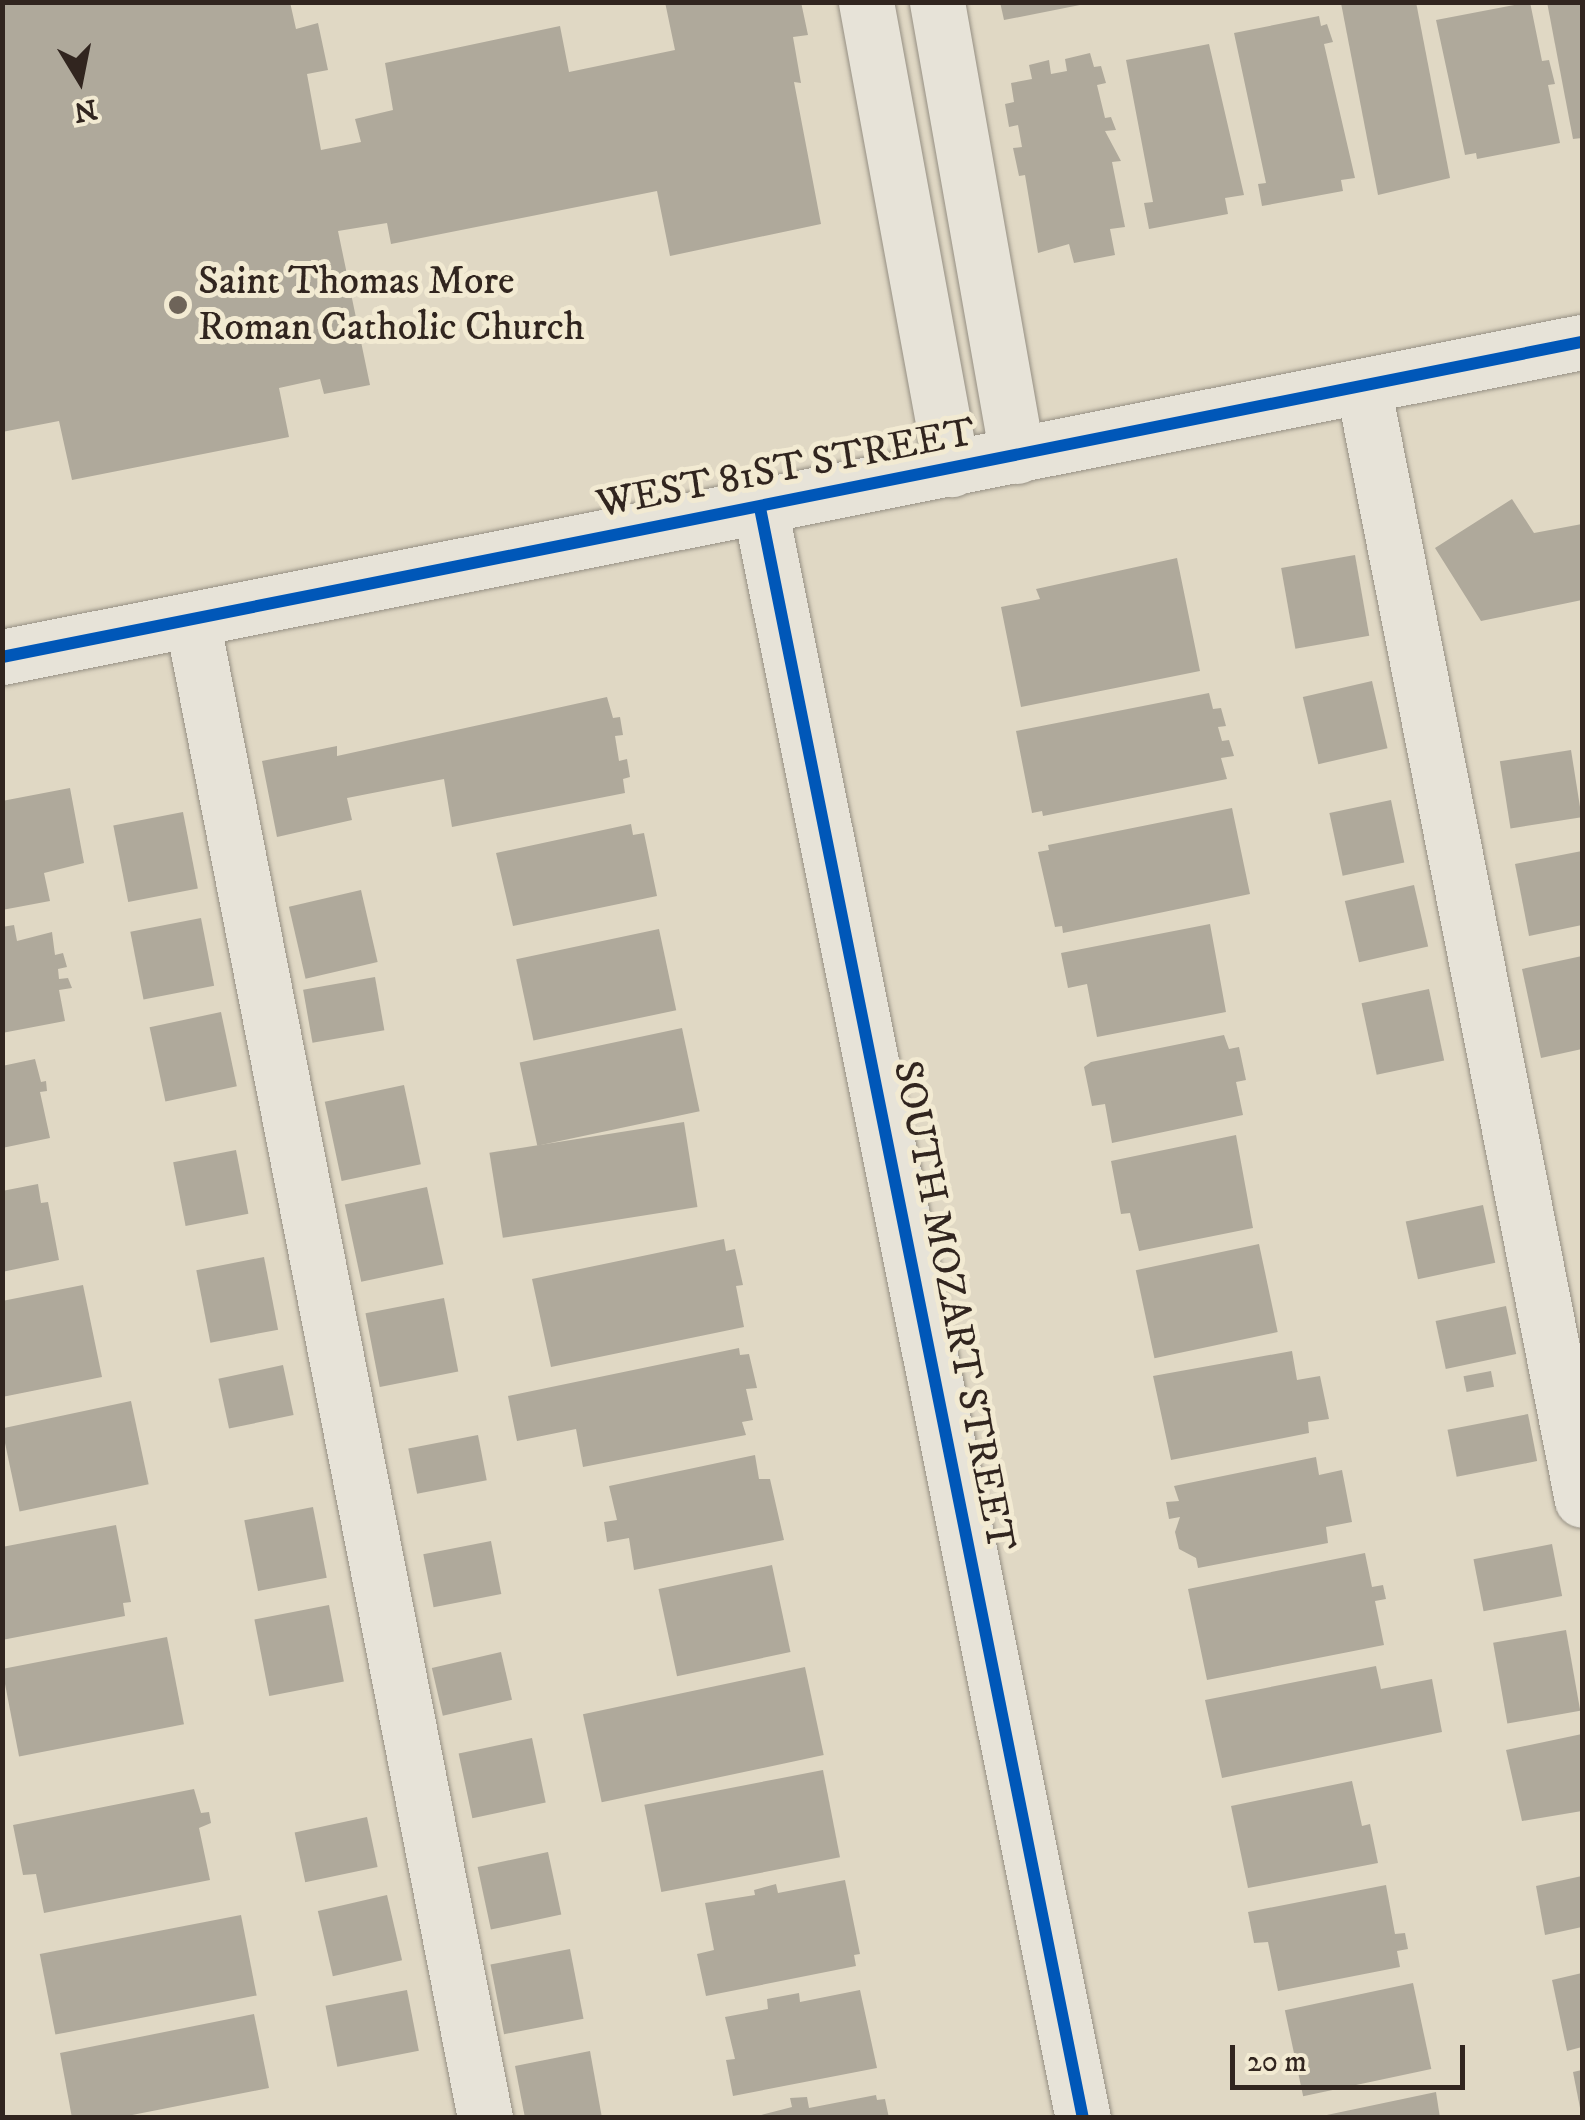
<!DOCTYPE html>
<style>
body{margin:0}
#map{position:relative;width:1585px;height:2120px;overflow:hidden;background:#e0d8c4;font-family:"IM FELL DW Pica",serif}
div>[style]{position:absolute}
.building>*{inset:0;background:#afa99b;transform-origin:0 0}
.roads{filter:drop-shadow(0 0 2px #958f83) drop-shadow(0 0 2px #958f83)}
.minor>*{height:55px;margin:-27.5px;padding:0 27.5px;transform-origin:27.5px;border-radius:27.5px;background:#e7e3d8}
.cycleway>*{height:12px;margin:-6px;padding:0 6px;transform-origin:6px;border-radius:6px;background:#0057b8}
.dots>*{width:28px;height:28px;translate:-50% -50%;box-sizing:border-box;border:5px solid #f2ead2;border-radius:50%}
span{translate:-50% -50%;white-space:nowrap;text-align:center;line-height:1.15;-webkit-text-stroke:10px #f2ead2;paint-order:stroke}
.poi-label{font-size:40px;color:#31251f}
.left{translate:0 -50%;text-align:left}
.street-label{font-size:40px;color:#31251f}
.frame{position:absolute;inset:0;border:5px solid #31251f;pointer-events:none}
.north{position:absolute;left:30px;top:30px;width:100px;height:100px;-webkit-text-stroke:8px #f2ead2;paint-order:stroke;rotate:170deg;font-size:28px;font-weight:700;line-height:40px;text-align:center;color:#31251f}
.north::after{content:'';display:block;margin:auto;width:35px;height:45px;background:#31251f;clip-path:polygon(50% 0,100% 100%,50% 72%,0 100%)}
.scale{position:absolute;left:1230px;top:2045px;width:235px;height:45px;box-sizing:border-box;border:5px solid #31251f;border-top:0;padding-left:12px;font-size:30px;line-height:35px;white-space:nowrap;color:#31251f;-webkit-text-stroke:8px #f2ead2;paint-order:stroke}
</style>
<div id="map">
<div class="building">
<div style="clip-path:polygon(2px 2px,290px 2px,296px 29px,318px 23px,328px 70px,307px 74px,321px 150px,361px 142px,355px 119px,393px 110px,385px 63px,560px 26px,569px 72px,675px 50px,665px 2px,801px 2px,808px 35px,793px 37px,801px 83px,794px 82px,821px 224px,670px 256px,657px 191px,391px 244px,387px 223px,338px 231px,370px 385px,324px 394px,320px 379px,279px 388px,289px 437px,72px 480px,59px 421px,2px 432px)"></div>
<div style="clip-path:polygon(1000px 2px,1085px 2px,1085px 4px,1004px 20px)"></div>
<div style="clip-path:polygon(1345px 2px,1416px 2px,1450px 178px,1378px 195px,1341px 3px)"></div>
<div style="clip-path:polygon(1530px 2px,1542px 61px,1549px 60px,1555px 84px,1548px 85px,1560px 143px,1477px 159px,1476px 153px,1465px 155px,1436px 20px)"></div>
<div style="clip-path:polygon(1547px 2px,1582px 2px,1582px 138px,1573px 139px)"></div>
<div style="clip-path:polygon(1319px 16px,1321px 26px,1327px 24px,1333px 42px,1324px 44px,1355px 178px,1341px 180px,1343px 191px,1262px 206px,1258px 184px,1266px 183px,1234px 33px)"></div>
<div style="clip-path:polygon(1209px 44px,1244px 195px,1225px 198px,1228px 214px,1149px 229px,1144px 203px,1153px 202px,1126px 60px)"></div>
<div style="clip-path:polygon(1090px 53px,1094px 67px,1101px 66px,1106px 83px,1097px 85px,1105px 118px,1111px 117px,1116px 130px,1105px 131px,1121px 161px,1112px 162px,1125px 227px,1110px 229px,1115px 255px,1074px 263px,1069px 244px,1038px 253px,1025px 175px,1019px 176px,1013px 148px,1022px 147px,1018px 125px,1009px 127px,1005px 104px,1014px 102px,1011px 83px,1032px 79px,1029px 65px,1049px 60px,1051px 74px,1067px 71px,1065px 59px)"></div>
<div style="clip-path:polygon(1512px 499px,1534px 533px,1582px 524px,1582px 600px,1481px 621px,1435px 548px)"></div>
<div style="left:1355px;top:555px;width:82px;height:75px;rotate:80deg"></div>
<div style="clip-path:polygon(1177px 558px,1200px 671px,1021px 707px,1001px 607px,1040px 599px,1036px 589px)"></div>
<div style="left:1372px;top:681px;width:69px;height:71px;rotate:77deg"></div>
<div style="clip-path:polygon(1209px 693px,1213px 709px,1221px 708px,1226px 726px,1218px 727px,1222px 741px,1229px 740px,1234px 756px,1221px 758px,1227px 779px,1043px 816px,1042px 811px,1032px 813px,1016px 731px)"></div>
<div style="clip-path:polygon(607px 697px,613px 718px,620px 717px,623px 735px,615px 736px,619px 761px,627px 759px,630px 777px,623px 779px,625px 793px,452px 827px,444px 779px,347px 798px,352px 820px,277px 837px,262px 761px,337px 746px,337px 756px)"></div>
<div style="left:1571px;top:750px;width:68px;height:72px;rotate:81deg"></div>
<div style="clip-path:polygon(70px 788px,84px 863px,44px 873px,50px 901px,2px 910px,2px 801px)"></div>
<div style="left:1391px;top:800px;width:64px;height:63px;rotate:78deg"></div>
<div style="clip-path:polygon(1232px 808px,1250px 894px,1063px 933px,1062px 926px,1055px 927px,1038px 852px,1049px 850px,1048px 845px)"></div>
<div style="left:183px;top:812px;width:78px;height:71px;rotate:79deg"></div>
<div style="clip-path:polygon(631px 824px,633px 835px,644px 833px,657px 896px,513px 926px,496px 853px)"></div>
<div style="clip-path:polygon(1582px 851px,1582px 925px,1529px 936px,1515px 864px)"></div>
<div style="left:1414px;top:885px;width:63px;height:71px;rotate:77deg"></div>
<div style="left:361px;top:890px;width:74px;height:74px;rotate:77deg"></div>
<div style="left:201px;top:918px;width:69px;height:72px;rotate:79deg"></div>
<div style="clip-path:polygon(1210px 924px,1226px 1012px,1097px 1037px,1087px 984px,1068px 988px,1061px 953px)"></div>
<div style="clip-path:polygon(14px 925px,17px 941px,52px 932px,55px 955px,63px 953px,67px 967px,58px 969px,59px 979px,68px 978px,72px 988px,59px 990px,65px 1021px,2px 1033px,2px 927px)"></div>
<div style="left:659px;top:929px;width:83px;height:146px;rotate:78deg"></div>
<div style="clip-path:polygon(1582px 956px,1582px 1049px,1541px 1058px,1522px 969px)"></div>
<div style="left:375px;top:977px;width:54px;height:73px;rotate:80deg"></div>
<div style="left:1429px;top:989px;width:73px;height:69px;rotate:78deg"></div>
<div style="left:221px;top:1012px;width:76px;height:73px;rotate:78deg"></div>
<div style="left:682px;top:1028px;width:85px;height:166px;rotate:78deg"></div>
<div style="clip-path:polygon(1224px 1035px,1229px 1049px,1239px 1047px,1246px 1080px,1236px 1082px,1243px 1115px,1112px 1143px,1105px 1104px,1092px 1106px,1084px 1067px,1091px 1062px)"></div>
<div style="clip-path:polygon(35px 1059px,41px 1082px,46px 1081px,47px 1091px,40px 1092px,50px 1138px,2px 1148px,2px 1066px)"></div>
<div style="left:404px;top:1085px;width:81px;height:81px;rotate:78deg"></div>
<div style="left:684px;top:1122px;width:86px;height:197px;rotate:81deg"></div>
<div style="clip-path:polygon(1236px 1135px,1253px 1228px,1139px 1251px,1130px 1213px,1121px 1214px,1111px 1161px)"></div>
<div style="left:236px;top:1150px;width:65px;height:64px;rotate:79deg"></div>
<div style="clip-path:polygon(38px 1184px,41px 1203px,48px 1202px,59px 1260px,2px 1272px,2px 1191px)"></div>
<div style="left:427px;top:1187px;width:79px;height:84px;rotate:78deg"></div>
<div style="left:1483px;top:1205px;width:59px;height:79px;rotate:78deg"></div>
<div style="clip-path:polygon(724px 1239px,726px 1251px,735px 1249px,743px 1285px,736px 1286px,744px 1327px,551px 1367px,532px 1279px)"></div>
<div style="left:1259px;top:1244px;width:90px;height:126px;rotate:78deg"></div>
<div style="left:264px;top:1257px;width:74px;height:69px;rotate:79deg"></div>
<div style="clip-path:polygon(83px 1285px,102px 1377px,2px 1397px,2px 1301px)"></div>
<div style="left:444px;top:1298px;width:75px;height:80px;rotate:79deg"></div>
<div style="left:1506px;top:1306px;width:49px;height:72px;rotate:78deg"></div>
<div style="clip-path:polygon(739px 1348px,740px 1355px,749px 1354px,757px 1388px,746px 1389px,753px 1420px,742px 1422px,746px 1435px,583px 1467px,576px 1429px,517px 1441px,508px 1396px)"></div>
<div style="clip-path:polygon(1292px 1351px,1297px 1380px,1320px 1376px,1329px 1419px,1308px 1422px,1309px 1433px,1171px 1460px,1153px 1376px)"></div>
<div style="left:283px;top:1365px;width:51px;height:66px;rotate:78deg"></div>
<div style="left:1491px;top:1371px;width:16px;height:28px;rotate:79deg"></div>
<div style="left:131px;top:1401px;width:85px;height:132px;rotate:78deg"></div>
<div style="left:1528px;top:1414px;width:48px;height:82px;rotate:79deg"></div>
<div style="left:478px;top:1435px;width:46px;height:71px;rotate:79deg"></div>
<div style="clip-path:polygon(755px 1455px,759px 1479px,770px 1479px,784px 1540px,634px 1570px,629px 1538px,607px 1542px,604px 1522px,617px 1520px,609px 1486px)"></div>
<div style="clip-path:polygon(1316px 1457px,1319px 1475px,1342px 1470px,1352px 1522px,1326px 1527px,1328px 1543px,1198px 1568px,1196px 1558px,1179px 1549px,1175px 1532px,1180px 1517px,1169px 1519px,1166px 1502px,1179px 1501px,1174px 1486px)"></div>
<div style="left:313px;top:1507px;width:72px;height:70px;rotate:79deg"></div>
<div style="clip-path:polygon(116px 1525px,131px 1602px,123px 1603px,125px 1616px,2px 1640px,2px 1547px)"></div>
<div style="left:491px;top:1541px;width:54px;height:69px;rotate:79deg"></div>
<div style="left:1552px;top:1544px;width:53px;height:80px;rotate:79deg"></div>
<div style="clip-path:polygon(1365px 1553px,1372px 1587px,1383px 1585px,1386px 1599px,1375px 1601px,1384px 1645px,1207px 1680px,1188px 1589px)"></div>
<div style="left:772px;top:1565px;width:89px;height:116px;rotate:78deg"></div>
<div style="left:329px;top:1605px;width:78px;height:76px;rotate:79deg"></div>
<div style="left:1566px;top:1630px;width:82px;height:74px;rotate:80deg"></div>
<div style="left:167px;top:1637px;width:89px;height:168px;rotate:79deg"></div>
<div style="left:501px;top:1652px;width:49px;height:71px;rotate:77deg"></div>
<div style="clip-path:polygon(1376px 1666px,1381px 1689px,1432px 1679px,1442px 1732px,1222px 1778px,1205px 1700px)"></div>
<div style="left:805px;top:1667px;width:90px;height:227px;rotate:78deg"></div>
<div style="clip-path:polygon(1582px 1734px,1582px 1811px,1522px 1821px,1506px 1750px)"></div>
<div style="left:532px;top:1738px;width:66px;height:75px;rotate:78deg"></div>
<div style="left:823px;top:1770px;width:89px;height:182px;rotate:79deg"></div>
<div style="clip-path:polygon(1352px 1781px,1362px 1826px,1370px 1824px,1378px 1863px,1248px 1888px,1231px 1806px)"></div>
<div style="clip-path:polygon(194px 1789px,201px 1813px,209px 1812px,211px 1823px,199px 1828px,210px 1880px,44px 1913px,36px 1874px,23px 1875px,13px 1825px)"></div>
<div style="left:367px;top:1817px;width:51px;height:74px;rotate:78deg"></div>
<div style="left:548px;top:1852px;width:64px;height:72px;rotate:78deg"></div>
<div style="clip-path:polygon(1582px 1876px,1582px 1927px,1545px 1935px,1536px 1886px)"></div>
<div style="clip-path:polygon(845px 1880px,860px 1954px,854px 1955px,856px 1966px,706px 1996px,697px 1954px,714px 1950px,705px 1903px,755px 1895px,754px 1890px,776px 1884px,778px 1893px)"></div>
<div style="clip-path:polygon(1386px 1885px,1395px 1934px,1405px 1933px,1408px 1949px,1397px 1951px,1400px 1967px,1278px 1991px,1268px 1942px,1254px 1943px,1248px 1912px)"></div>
<div style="left:387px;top:1895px;width:67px;height:71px;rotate:77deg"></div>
<div style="left:241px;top:1915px;width:82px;height:205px;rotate:79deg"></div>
<div style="left:570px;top:1949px;width:71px;height:81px;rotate:79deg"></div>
<div style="clip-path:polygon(1582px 1973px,1582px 2047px,1567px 2051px,1552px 1980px)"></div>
<div style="left:1413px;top:1983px;width:88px;height:131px;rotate:78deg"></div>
<div style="left:407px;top:1990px;width:62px;height:83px;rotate:79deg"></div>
<div style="clip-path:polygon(860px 1990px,877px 2068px,733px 2096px,726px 2060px,735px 2059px,725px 2017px,768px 2009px,767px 1999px,799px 1993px,800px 2002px)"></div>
<div style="clip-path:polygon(254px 2014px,269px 2088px,117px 2118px,72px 2118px,60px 2053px)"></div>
<div style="clip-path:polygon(590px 2051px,602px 2118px,525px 2118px,515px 2066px)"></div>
<div style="clip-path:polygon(1582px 2070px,1582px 2113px,1581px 2113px,1573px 2072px)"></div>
<div style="clip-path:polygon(1436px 2092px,1440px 2118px,1323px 2118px,1322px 2116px)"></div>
<div style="clip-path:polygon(876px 2095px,877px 2100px,885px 2099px,889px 2118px,750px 2118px,792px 2107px,790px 2098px,807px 2097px,809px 2108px)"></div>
</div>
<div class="roads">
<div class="minor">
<div style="left:866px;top:2px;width:475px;rotate:79.6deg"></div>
<div style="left:937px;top:2px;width:461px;rotate:80deg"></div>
<div style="left:1363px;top:386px;width:1135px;rotate:78.88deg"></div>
<div style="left:760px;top:508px;width:1642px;rotate:78.66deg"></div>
<div style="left:192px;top:620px;width:1526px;rotate:78.93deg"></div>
<div style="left:2px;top:657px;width:1611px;rotate:-11.28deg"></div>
</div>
</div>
<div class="cycleway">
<div style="left:760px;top:508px;width:1642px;rotate:78.66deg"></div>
<div style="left:2px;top:657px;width:1611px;rotate:-11.28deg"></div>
</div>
<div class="dots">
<div style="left:178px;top:305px;background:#6e6459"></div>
</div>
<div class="poi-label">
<span class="left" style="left:198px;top:305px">Saint Thomas More<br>Roman Catholic Church</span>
</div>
<div class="street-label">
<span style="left:786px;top:469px;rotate:-11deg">WEST 81ST STREET</span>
<span style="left:953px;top:1306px;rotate:79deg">SOUTH MOZART STREET</span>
</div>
<div class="frame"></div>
<div class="north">N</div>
<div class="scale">20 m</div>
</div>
